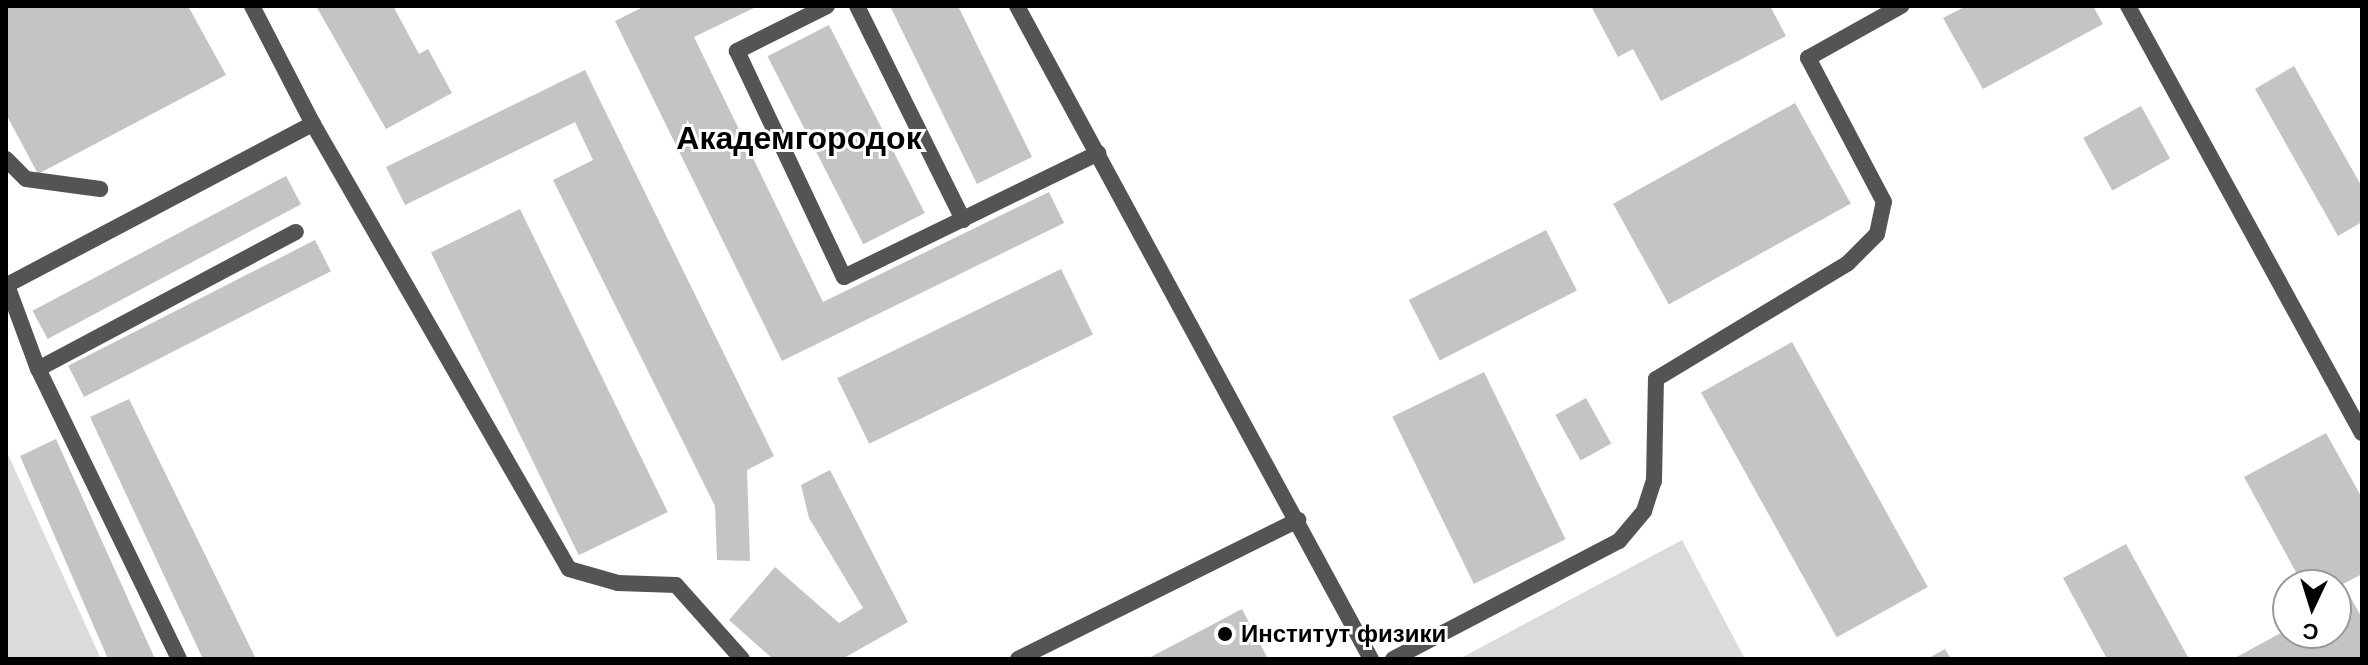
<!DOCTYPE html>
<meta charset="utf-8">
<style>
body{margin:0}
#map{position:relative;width:2368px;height:665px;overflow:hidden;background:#fff;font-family:Helvetica,sans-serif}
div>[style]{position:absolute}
.green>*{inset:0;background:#dbdbdb}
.building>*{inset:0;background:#c4c4c4;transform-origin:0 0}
.lane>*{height:16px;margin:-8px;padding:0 8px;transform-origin:8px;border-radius:8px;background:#545454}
.dots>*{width:22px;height:22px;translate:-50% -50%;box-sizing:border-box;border:4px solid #fff;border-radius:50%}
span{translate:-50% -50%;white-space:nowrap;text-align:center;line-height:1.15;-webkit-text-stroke:6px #fff;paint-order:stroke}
.poi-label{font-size:24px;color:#000;font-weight:700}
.left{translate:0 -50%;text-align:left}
.district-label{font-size:32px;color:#000;font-weight:700}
.frame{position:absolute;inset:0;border:8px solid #000;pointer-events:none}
.north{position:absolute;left:2272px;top:569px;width:80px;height:80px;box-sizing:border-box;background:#fff;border:2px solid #999;border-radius:50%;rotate:184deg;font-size:22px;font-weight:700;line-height:32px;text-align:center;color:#000}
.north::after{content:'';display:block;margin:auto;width:28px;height:36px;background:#000;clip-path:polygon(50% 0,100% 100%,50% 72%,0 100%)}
</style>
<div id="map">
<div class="green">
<div style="clip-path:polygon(6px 450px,101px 659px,6px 659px)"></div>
<div style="clip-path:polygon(1682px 540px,1745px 659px,1459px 659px)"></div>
</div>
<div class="building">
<div style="clip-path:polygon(6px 6px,188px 6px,226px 75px,38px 174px,6px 114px)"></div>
<div style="clip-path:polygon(316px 6px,393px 6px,419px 54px,428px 49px,452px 93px,386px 129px)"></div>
<div style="clip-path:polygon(645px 6px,758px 6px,694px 37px,823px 302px,1049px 192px,1064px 223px,782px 361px,615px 21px)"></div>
<div style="clip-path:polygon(890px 6px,958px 6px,1032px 157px,977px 184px)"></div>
<div style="clip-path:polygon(1591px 6px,1770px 6px,1786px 36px,1661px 101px,1633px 49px,1618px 57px)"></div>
<div style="clip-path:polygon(1966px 6px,2093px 6px,2103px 24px,1983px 89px,1943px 18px)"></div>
<div style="left:829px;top:25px;width:211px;height:69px;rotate:63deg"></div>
<div style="clip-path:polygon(2294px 66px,2362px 187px,2362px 222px,2338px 236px,2255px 89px)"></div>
<div style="clip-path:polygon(585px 70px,774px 456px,747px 470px,750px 561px,717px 560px,715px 506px,553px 180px,593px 160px,575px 122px,405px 205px,386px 167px)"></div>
<div style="left:1795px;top:103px;width:115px;height:208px;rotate:61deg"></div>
<div style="left:2141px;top:106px;width:60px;height:66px;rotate:61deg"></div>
<div style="left:286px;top:176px;width:32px;height:287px;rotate:62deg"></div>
<div style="left:520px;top:209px;width:337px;height:99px;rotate:64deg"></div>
<div style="left:1546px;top:230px;width:68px;height:154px;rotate:63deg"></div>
<div style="left:315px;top:240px;width:35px;height:277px;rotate:63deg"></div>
<div style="left:1061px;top:269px;width:73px;height:249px;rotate:64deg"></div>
<div style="left:1792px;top:342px;width:280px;height:104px;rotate:61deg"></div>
<div style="left:1484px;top:372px;width:186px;height:102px;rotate:64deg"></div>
<div style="left:1586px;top:398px;width:52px;height:35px;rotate:61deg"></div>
<div style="clip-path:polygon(129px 399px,256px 659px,203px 659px,90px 417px)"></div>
<div style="clip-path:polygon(2326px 433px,2362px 498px,2362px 574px,2343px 584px,2362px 618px,2362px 659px,2233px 659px,2288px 629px,2288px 633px,2336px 633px,2336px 585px,2303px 585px,2244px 477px)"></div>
<div style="clip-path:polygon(56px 439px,155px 659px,108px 659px,20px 456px)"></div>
<div style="clip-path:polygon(830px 470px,908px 622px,842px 659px,773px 659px,729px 620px,775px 567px,839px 623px,863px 608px,809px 518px,801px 485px)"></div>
<div style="clip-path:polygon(2126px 544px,2188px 657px,2184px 659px,2107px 659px,2063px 578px)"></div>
<div style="clip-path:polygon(1242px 609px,1268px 659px,1147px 659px)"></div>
<div style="clip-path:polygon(1945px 649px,1951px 659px,1927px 659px)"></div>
</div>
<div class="lane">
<div style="left:252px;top:6px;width:133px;rotate:62.7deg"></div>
<div style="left:313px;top:124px;width:513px;rotate:60.09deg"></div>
<div style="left:569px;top:569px;width:51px;rotate:15.9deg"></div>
<div style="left:618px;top:583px;width:58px;rotate:2deg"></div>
<div style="left:676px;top:585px;width:99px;rotate:48.3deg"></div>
<div style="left:827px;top:6px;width:101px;rotate:153.4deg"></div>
<div style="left:737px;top:51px;width:250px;rotate:64.7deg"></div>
<div style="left:844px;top:277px;width:283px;rotate:-26deg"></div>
<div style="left:857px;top:6px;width:239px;rotate:63.6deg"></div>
<div style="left:1017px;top:6px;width:743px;rotate:61.54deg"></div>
<div style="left:2128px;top:6px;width:487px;rotate:61.3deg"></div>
<div style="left:6px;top:159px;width:28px;rotate:45deg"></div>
<div style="left:26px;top:179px;width:75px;rotate:7.7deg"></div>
<div style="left:38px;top:369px;width:292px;rotate:-28deg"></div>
<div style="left:179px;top:659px;width:322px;rotate:-115.9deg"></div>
<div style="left:38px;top:369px;width:90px;rotate:-110.3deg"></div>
<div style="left:7px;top:285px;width:346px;rotate:-27.8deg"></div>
<div style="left:1018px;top:659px;width:313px;rotate:-26.4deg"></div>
<div style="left:1393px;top:659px;width:255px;rotate:-27.6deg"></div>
<div style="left:1619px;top:541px;width:39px;rotate:-50deg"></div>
<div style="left:1644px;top:511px;width:32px;rotate:-72deg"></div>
<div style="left:1654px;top:481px;width:102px;rotate:-88.9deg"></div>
<div style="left:1656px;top:379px;width:224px;rotate:-31.1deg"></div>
<div style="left:1848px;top:263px;width:41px;rotate:-45deg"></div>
<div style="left:1877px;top:234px;width:33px;rotate:-78deg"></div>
<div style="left:1884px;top:202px;width:163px;rotate:-117.8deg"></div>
<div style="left:1808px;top:58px;width:107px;rotate:-29.2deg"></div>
</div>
<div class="dots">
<div style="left:1225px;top:634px;background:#000"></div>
</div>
<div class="poi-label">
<span class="left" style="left:1241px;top:634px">Институт физики</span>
</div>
<div class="district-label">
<span style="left:799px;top:138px">Академгородок</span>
</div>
<div class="frame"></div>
<div class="north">С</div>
</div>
